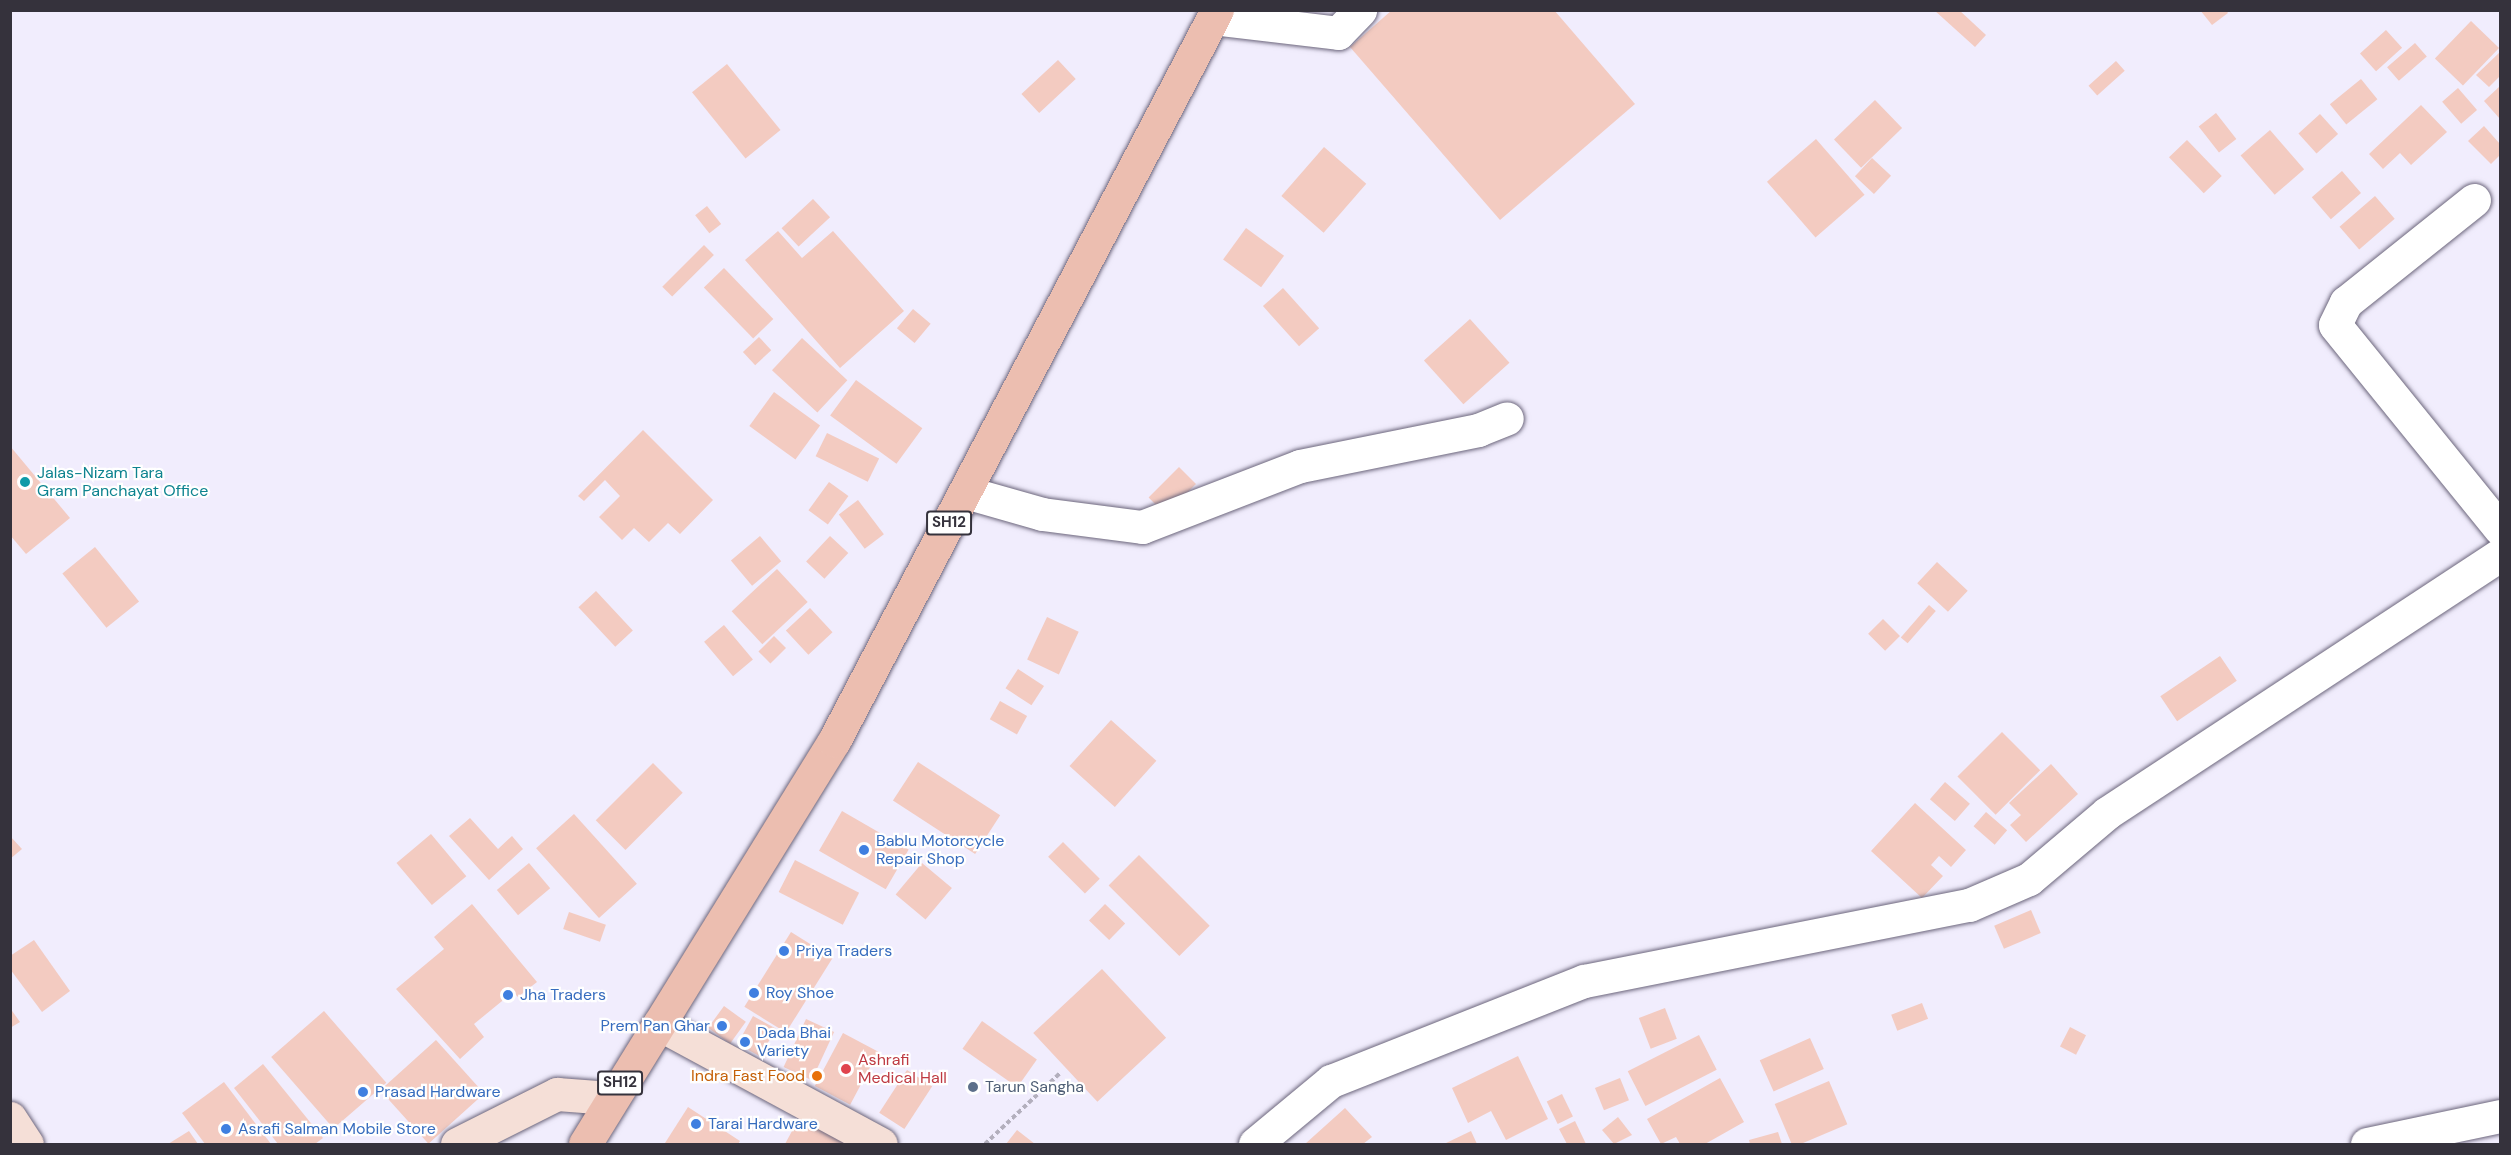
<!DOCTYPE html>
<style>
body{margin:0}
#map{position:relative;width:2511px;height:1155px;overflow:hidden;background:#f1edfd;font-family:"DM Sans",sans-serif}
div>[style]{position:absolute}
.building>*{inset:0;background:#f3cbc1;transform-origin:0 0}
.path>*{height:4px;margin-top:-2px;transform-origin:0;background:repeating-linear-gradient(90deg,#b3afbd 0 4.5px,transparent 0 7.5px)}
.roads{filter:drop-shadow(0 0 2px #6c667c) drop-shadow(0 0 2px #6c667c)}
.street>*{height:33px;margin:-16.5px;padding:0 16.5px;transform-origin:16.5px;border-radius:16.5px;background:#fff}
.secondary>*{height:33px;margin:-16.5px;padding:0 16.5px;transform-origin:16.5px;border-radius:16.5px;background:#f5dfd7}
.primary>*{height:33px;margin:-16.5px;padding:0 16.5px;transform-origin:16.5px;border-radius:16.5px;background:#ecbeb0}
.dots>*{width:16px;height:16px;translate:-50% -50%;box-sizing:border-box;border:3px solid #fff;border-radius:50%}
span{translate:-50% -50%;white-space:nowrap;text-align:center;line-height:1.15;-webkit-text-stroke:4.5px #fff;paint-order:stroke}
.shield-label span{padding:2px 4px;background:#fff;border:2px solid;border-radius:4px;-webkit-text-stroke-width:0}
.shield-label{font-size:15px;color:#35323c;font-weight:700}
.culture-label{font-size:16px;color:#0d838f}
.left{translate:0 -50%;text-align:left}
.shop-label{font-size:16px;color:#366cbe}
.right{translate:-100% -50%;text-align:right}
.health-label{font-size:16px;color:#be3a42}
.food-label{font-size:16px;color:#c56008}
.service-label{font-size:16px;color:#4e5e75}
.frame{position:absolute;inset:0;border:12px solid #35323c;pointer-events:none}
</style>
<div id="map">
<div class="building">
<div style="clip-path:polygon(1392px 10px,1554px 10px,1635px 104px,1500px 220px,1350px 47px)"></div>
<div style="clip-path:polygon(1934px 10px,1959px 10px,1986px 35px,1975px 47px)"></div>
<div style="clip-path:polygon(2200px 10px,2226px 10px,2228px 13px,2212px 25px)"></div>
<div style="left:2471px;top:21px;width:39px;height:52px;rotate:44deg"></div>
<div style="left:2386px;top:30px;width:24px;height:35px;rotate:48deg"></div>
<div style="left:2415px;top:43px;width:18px;height:37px;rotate:49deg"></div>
<div style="clip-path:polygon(2500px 52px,2500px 76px,2489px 87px,2476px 75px)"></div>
<div style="left:1058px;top:60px;width:26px;height:50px;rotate:47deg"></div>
<div style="left:2116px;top:61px;width:13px;height:37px;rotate:48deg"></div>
<div style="left:727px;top:64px;width:85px;height:45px;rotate:51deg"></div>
<div style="left:2361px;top:79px;width:26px;height:40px;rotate:51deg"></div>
<div style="clip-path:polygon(2500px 86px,2500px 119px,2484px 101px)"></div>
<div style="left:2458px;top:88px;width:29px;height:21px;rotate:49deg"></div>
<div style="left:1875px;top:100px;width:39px;height:57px;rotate:46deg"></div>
<div style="clip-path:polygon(2421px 105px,2447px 132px,2411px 165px,2400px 153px,2383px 169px,2369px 154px)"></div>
<div style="left:2216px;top:113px;width:33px;height:22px;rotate:52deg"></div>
<div style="left:2320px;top:114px;width:27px;height:29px;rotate:48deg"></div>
<div style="clip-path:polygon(2484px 126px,2500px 144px,2500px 155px,2491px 164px,2468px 141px)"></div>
<div style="left:2270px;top:130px;width:52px;height:39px;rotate:49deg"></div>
<div style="left:1816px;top:139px;width:74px;height:65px;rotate:49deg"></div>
<div style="left:2187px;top:140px;width:50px;height:25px;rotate:46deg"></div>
<div style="left:1324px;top:147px;width:56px;height:65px;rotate:41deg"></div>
<div style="left:1872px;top:158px;width:26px;height:25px;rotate:43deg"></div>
<div style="left:2342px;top:171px;width:29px;height:40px;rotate:49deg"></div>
<div style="left:2375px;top:196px;width:30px;height:47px;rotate:49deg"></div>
<div style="left:813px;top:199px;width:25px;height:43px;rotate:47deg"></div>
<div style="left:707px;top:206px;width:23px;height:15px;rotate:52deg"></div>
<div style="left:1246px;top:228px;width:47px;height:39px;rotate:36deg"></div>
<div style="clip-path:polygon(778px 231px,802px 258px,833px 231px,904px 311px,840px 368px,745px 260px)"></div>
<div style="left:704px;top:245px;width:14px;height:59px;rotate:45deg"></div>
<div style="left:724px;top:268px;width:71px;height:28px;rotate:46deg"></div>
<div style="left:1283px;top:288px;width:54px;height:27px;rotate:48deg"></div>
<div style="left:913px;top:309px;width:23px;height:25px;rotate:40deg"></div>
<div style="left:1470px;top:319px;width:59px;height:62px;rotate:48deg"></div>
<div style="left:759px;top:337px;width:18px;height:22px;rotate:47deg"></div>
<div style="left:802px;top:338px;width:62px;height:44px;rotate:43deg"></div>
<div style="left:856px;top:380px;width:82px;height:44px;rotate:36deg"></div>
<div style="left:774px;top:392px;width:57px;height:42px;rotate:36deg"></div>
<div style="clip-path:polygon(643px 430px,713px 500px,680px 534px,668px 523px,649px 542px,634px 528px,622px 540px,599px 517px,620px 496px,605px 480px,584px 501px,578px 496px)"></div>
<div style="left:827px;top:433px;width:58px;height:26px;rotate:26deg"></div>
<div style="clip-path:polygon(10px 446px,70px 518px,26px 554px,10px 535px)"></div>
<div style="left:1179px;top:467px;width:24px;height:43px;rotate:45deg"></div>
<div style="left:829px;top:482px;width:24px;height:35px;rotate:36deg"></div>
<div style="left:858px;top:500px;width:43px;height:24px;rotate:53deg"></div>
<div style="left:760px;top:536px;width:33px;height:38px;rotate:50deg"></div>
<div style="left:830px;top:536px;width:25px;height:35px;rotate:43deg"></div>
<div style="left:95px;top:547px;width:70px;height:42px;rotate:51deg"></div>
<div style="left:1937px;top:562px;width:42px;height:29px;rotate:43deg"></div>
<div style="left:777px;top:569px;width:45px;height:62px;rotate:47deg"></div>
<div style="left:596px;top:591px;width:54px;height:24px;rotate:47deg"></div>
<div style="left:1929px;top:605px;width:9px;height:43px;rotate:41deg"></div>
<div style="left:810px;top:608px;width:33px;height:33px;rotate:47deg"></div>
<div style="left:1047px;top:617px;width:35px;height:47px;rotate:25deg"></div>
<div style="left:1883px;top:619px;width:24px;height:21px;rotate:45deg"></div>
<div style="left:724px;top:625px;width:45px;height:26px;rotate:50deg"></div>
<div style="left:774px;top:636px;width:17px;height:22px;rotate:45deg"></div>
<div style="left:2220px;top:656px;width:30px;height:72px;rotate:56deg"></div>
<div style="left:1018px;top:669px;width:31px;height:23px;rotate:33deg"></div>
<div style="left:1000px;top:701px;width:31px;height:21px;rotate:29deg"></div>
<div style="left:1111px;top:720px;width:61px;height:62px;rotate:42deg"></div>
<div style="left:2002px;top:732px;width:54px;height:63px;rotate:45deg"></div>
<div style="left:918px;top:762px;width:98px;height:46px;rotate:33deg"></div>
<div style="left:653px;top:763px;width:42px;height:81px;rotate:45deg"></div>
<div style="clip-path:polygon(2051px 764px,2078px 794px,2026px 842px,2010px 825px,2021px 815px,2009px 803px)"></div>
<div style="left:1945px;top:782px;width:33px;height:23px;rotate:41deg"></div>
<div style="clip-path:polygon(1915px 803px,1966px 850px,1951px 867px,1939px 856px,1931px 865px,1943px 876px,1922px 898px,1871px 851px)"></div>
<div style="left:842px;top:811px;width:77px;height:46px;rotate:30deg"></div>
<div style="left:1986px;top:812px;width:28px;height:19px;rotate:41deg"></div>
<div style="left:574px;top:814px;width:94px;height:51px;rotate:48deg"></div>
<div style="clip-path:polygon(470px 818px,498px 849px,512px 836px,523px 849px,489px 880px,449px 836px)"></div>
<div style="left:431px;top:834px;width:55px;height:45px;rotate:50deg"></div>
<div style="clip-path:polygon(10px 836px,22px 849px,10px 859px)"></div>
<div style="left:1063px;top:842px;width:52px;height:21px;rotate:45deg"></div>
<div style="left:1139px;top:855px;width:100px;height:43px;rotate:45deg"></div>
<div style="left:795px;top:860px;width:72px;height:36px;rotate:27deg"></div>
<div style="left:529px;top:863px;width:33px;height:42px;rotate:50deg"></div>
<div style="left:922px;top:863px;width:39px;height:41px;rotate:40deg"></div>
<div style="clip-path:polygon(472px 904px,537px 982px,518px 997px,513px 992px,474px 1024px,484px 1037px,460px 1059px,396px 989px,444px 949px,434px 937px)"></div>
<div style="left:1105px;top:904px;width:28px;height:23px;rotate:44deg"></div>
<div style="left:2031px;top:910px;width:25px;height:40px;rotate:67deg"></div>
<div style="left:569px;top:912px;width:39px;height:18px;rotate:19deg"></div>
<div style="left:791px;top:932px;width:49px;height:88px;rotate:32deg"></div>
<div style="clip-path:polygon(34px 940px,70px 991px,42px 1012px,10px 969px,10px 956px)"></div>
<div style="left:1102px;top:969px;width:94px;height:94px;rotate:47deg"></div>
<div style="left:1922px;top:1003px;width:17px;height:33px;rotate:69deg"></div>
<div style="left:724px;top:1006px;width:27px;height:27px;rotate:36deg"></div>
<div style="clip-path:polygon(10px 1008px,20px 1022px,10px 1028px)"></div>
<div style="left:1665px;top:1008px;width:33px;height:28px;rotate:69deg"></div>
<div style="left:324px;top:1011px;width:95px;height:70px;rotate:49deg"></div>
<div style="left:753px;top:1016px;width:26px;height:32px;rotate:29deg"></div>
<div style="left:806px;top:1019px;width:31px;height:53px;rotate:25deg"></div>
<div style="left:982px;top:1021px;width:67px;height:34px;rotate:35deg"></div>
<div style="left:2070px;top:1027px;width:18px;height:22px;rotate:27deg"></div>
<div style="left:843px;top:1033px;width:40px;height:60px;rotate:28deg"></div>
<div style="left:1699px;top:1035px;width:39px;height:80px;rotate:63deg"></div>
<div style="left:1810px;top:1038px;width:34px;height:55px;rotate:66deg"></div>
<div style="left:436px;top:1040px;width:72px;height:75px;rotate:48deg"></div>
<div style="clip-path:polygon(1518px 1056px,1548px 1119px,1506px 1140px,1491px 1111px,1468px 1123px,1452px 1088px)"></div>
<div style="clip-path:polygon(263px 1064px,323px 1138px,315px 1144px,278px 1144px,234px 1088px)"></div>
<div style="left:907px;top:1070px;width:30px;height:51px;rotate:33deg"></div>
<div style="left:1620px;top:1078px;width:24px;height:27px;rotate:68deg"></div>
<div style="clip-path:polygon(1720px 1078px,1744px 1122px,1705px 1144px,1680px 1144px,1676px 1137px,1661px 1144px,1647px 1119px)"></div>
<div style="left:1829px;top:1081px;width:47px;height:59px;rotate:67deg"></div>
<div style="clip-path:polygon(224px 1082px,271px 1144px,205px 1144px,182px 1113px)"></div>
<div style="left:1562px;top:1094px;width:25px;height:17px;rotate:64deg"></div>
<div style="clip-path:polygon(688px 1107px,740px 1141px,738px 1144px,665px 1143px)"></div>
<div style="clip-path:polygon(1345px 1108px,1372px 1137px,1363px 1144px,1305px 1144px)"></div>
<div style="clip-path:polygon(1618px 1117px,1632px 1135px,1614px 1144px,1602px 1130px)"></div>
<div style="clip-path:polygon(799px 1118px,850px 1144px,785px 1144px)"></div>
<div style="clip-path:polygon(1575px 1121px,1586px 1144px,1567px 1144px,1559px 1129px)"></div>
<div style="clip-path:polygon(1017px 1130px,1035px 1144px,1006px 1144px)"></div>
<div style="clip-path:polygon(189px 1131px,198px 1144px,168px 1144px)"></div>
<div style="clip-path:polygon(1471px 1131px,1477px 1144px,1444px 1144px)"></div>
<div style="clip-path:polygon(1778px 1132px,1782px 1144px,1750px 1144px,1749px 1140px)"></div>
</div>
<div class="path">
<div style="left:985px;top:1144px;width:103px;rotate:-43.4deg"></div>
</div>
<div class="roads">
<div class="street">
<div style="left:1213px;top:18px;width:126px;rotate:6.8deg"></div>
<div style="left:1338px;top:33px;width:32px;rotate:-46deg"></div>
<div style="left:2474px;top:200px;width:164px;rotate:141.4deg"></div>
<div style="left:2346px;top:302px;width:25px;rotate:116deg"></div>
<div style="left:2335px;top:325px;width:262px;rotate:51deg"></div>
<div style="left:965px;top:492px;width:80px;rotate:15.9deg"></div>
<div style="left:1042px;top:514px;width:101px;rotate:7.4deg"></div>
<div style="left:1142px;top:527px;width:169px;rotate:-21.1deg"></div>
<div style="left:1300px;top:466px;width:182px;rotate:-11.4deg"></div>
<div style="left:1478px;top:430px;width:31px;rotate:-22deg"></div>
<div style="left:1255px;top:1144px;width:99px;rotate:-39.7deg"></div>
<div style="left:1331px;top:1081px;width:272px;rotate:-21.6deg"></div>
<div style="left:1584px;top:981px;width:392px;rotate:-11.2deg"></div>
<div style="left:1969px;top:905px;width:65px;rotate:-23.4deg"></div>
<div style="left:2029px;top:879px;width:102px;rotate:-40.2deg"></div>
<div style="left:2107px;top:813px;width:470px;rotate:-33.3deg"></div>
<div style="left:2367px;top:1144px;width:136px;rotate:-11.9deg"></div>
</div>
<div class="secondary">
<div style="left:659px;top:1024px;width:252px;rotate:28.4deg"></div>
<div style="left:10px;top:1118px;width:31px;rotate:57deg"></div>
<div style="left:457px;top:1144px;width:112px;rotate:-26.6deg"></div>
<div style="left:557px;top:1094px;width:53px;rotate:4.3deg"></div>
</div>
<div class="primary">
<div style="left:585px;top:1144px;width:474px;rotate:-58.3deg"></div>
<div style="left:834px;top:741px;width:825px;rotate:-62.35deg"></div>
</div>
</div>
<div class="dots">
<div style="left:25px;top:482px;background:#0f9aa8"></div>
<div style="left:864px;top:850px;background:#3f7fe0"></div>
<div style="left:784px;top:951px;background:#3f7fe0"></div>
<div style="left:754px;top:993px;background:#3f7fe0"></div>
<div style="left:508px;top:995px;background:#3f7fe0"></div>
<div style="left:722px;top:1026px;background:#3f7fe0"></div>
<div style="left:745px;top:1042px;background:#3f7fe0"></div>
<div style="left:846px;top:1069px;background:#e0444e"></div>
<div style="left:817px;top:1076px;background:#e8710a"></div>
<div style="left:973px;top:1087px;background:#5c6f8a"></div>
<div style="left:363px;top:1092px;background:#3f7fe0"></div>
<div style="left:696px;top:1124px;background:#3f7fe0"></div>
<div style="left:226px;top:1129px;background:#3f7fe0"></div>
</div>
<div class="shield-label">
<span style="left:949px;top:523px">SH12</span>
<span style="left:620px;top:1083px">SH12</span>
</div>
<div class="culture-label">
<span class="left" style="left:37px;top:482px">Jalas-Nizam Tara<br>Gram Panchayat Office</span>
</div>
<div class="shop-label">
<span class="left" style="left:876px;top:850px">Bablu Motorcycle<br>Repair Shop</span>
<span class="left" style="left:796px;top:951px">Priya Traders</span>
<span class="left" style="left:766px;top:993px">Roy Shoe</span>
<span class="left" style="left:520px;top:995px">Jha Traders</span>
<span class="right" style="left:710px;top:1026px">Prem Pan Ghar</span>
<span class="left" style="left:757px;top:1042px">Dada Bhai<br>Variety</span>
<span class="left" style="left:375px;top:1092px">Prasad Hardware</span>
<span class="left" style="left:708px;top:1124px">Tarai Hardware</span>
<span class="left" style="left:238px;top:1129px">Asrafi Salman Mobile Store</span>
</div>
<div class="health-label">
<span class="left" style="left:858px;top:1069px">Ashrafi<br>Medical Hall</span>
</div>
<div class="food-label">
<span class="right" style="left:805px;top:1076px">Indra Fast Food</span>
</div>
<div class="service-label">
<span class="left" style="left:985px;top:1087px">Tarun Sangha</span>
</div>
<div class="frame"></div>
</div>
